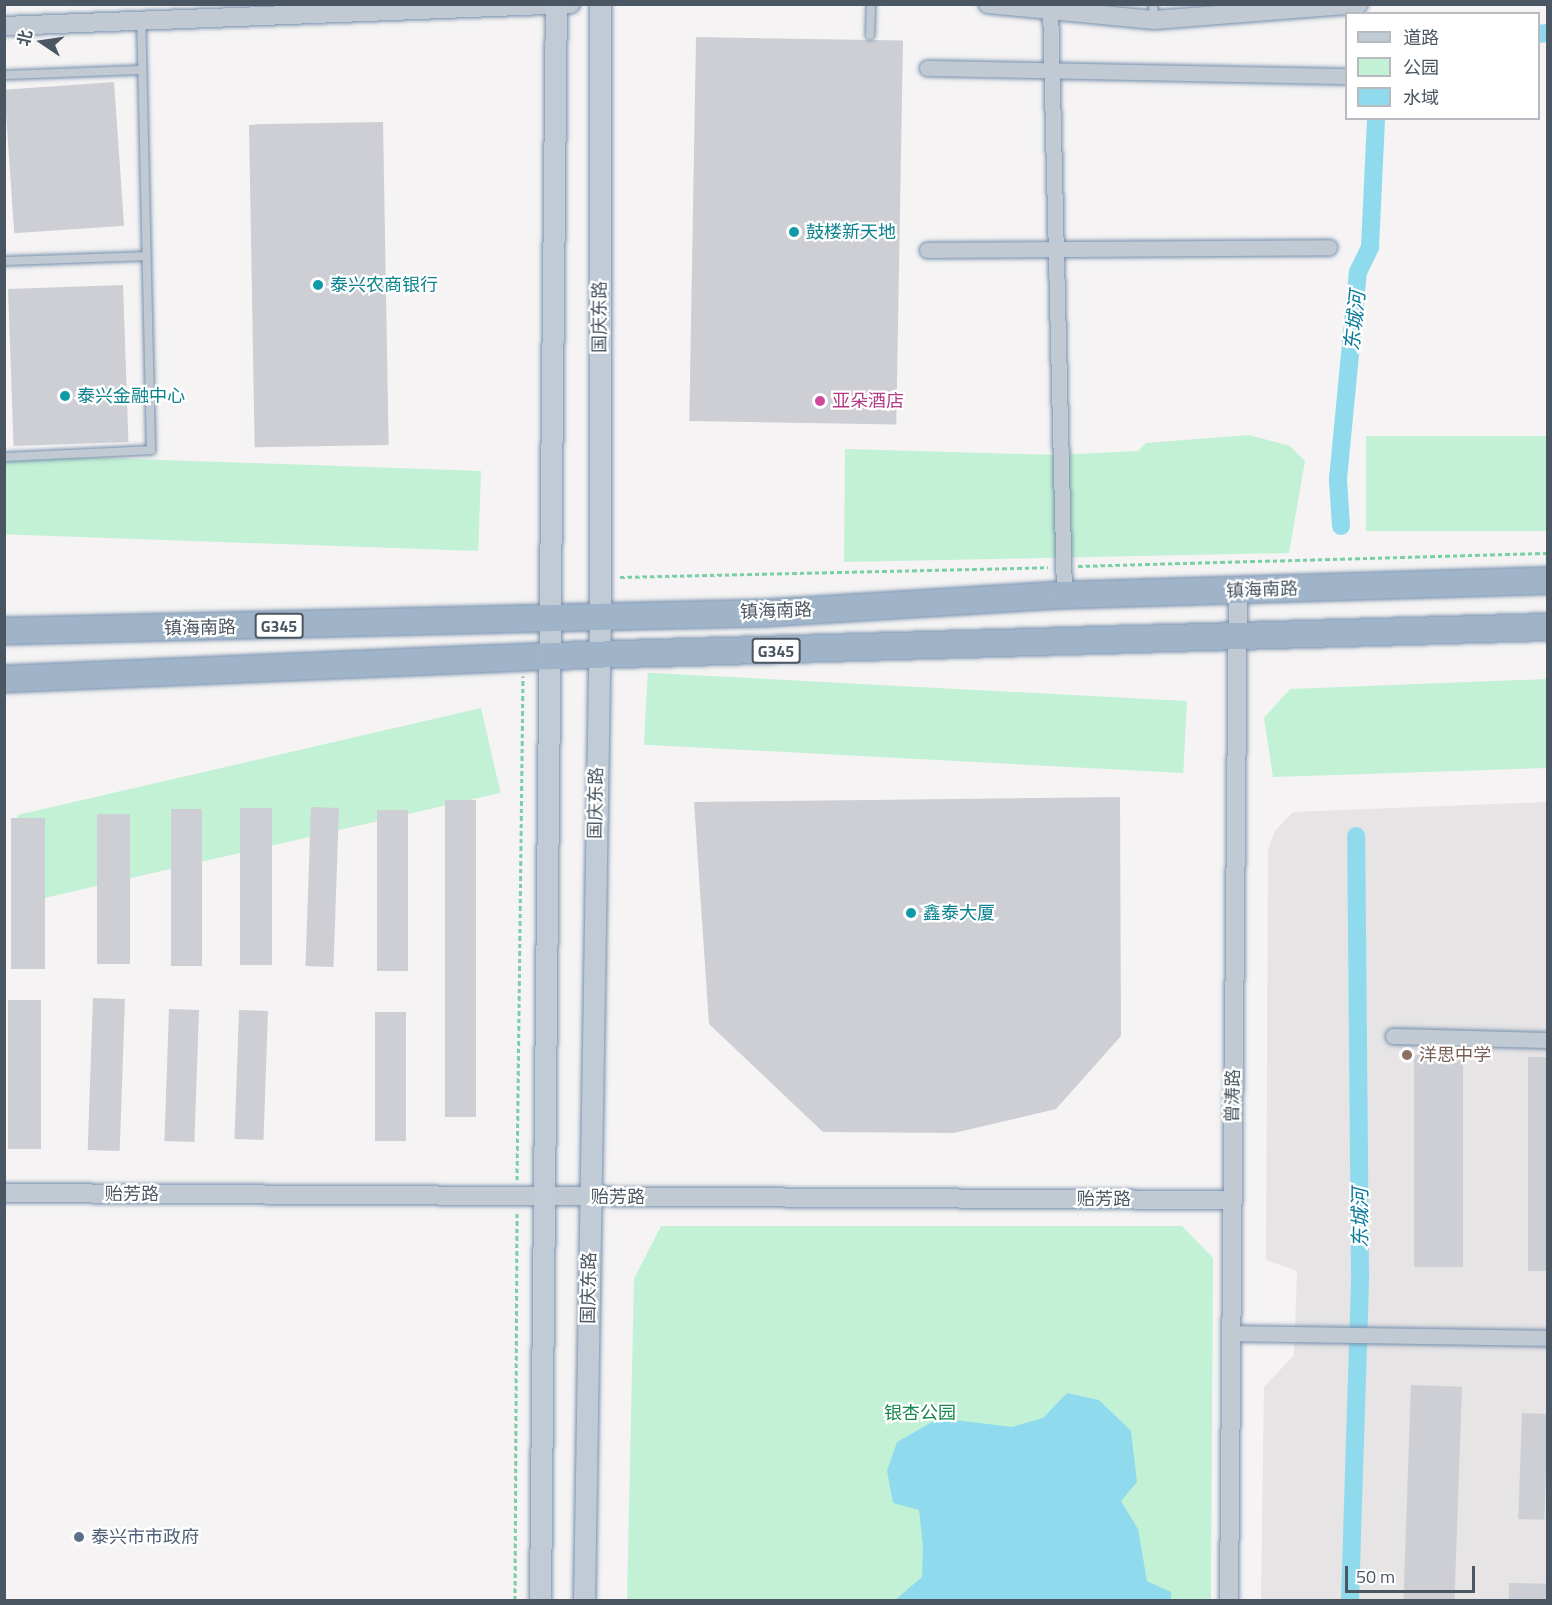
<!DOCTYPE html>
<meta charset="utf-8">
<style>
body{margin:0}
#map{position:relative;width:1552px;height:1605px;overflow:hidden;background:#f5f3f3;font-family:"Titillium Web","Noto Sans SC",sans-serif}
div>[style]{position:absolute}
.education>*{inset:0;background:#e6e4e5}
.green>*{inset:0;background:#c3f1d5;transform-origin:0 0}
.water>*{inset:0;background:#90daee}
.canal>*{height:18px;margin:-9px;padding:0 9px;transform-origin:9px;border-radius:9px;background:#90daee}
.building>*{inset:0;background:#cdcfd5;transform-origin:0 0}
.path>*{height:3px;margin-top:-1.5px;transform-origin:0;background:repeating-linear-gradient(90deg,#7ad0a6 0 4.5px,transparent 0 7.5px)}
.roads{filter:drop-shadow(0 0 2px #7690ad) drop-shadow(0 0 2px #7690ad)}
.service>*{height:8px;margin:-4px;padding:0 4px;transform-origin:4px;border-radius:4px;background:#c1cad2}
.minor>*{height:15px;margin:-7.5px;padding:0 7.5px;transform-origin:7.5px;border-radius:7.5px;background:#c1cad2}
.tertiary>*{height:18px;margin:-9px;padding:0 9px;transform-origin:9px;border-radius:9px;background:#c1cad2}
.secondary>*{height:21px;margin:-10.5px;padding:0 10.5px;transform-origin:10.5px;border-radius:10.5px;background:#c1cbd6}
.trunk>*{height:26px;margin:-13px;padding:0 13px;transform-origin:13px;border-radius:13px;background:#9fb4c9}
.dots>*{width:16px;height:16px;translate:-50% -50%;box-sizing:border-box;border:3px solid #fff;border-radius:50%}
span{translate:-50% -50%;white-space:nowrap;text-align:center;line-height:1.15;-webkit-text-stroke:4.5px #fff;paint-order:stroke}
.shield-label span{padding:2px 4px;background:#fff;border:2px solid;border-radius:4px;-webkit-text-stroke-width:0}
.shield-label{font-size:16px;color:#4a5661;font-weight:700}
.culture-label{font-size:18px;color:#0d838f}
.left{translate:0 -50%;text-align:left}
.street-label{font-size:18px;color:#4a5661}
.hotel-label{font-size:18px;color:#b23c85}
.education-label{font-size:18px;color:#785e54}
.park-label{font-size:18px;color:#17864f}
.service-label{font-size:18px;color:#4e5e75}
.water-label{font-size:20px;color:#0c7c9b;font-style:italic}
.frame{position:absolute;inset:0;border:6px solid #4a5661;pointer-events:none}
.legend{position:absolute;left:1345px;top:12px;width:195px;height:108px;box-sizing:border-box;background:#fff;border:2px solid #b7bbc0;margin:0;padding:8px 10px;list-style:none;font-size:18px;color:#4a5661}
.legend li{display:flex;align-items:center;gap:12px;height:30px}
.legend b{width:30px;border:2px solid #b7bbc0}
.north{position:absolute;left:12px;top:12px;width:60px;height:60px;-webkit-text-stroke:4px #fff;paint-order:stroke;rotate:283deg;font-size:16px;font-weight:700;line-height:24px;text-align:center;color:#4a5661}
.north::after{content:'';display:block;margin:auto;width:21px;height:27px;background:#4a5661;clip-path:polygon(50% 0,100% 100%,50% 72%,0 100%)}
.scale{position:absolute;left:1345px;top:1566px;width:130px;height:27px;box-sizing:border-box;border:3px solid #4a5661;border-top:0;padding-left:8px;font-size:18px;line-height:21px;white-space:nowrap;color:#4a5661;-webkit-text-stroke:4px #fff;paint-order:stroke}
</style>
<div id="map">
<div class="education">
<div style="clip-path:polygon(1547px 802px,1547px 1600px,1261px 1600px,1264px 1387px,1294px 1355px,1297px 1271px,1266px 1260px,1268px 850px,1275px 831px,1293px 812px)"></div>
</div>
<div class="green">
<div style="clip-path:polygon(1249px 435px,1290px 446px,1305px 461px,1289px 553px,844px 562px,845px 449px,1057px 455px,1138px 451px,1146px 443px)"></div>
<div style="left:1547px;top:436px;width:95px;height:181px;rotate:90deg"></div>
<div style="left:481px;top:471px;width:80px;height:476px;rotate:92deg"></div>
<div style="clip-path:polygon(1547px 679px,1547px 768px,1273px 777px,1264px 718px,1290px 689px)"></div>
<div style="left:1187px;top:701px;width:72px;height:540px;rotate:93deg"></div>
<div style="left:481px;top:708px;width:87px;height:476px;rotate:77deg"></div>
<div style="clip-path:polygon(661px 1226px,1182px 1226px,1213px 1258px,1211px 1600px,627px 1600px,634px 1279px)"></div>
</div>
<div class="water">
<div style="clip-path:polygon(1067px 1393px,1099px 1400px,1131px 1431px,1137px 1482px,1121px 1501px,1138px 1529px,1147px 1581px,1171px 1592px,1171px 1600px,895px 1600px,922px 1577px,923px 1546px,919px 1510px,893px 1503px,887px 1471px,897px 1442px,939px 1418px,1012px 1427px,1043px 1418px)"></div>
</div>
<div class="canal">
<div style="left:1538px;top:34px;width:10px;rotate:-6deg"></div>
<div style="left:1341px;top:526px;width:47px;rotate:-93.7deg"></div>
<div style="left:1338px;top:479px;width:208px;rotate:-84.5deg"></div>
<div style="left:1358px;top:272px;width:28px;rotate:-64deg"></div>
<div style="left:1370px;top:247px;width:129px;rotate:-87.3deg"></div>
<div style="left:1350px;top:1600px;width:326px;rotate:-88.2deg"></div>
<div style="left:1360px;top:1274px;width:438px;rotate:-90.5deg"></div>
</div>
<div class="building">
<div style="left:696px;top:37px;width:207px;height:384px;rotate:1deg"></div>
<div style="left:114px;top:82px;width:144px;height:110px;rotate:86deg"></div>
<div style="left:383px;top:122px;width:323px;height:134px;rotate:89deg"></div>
<div style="left:123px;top:285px;width:157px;height:115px;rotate:88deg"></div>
<div style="clip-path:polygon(1120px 797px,1121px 1036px,1056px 1109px,954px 1133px,823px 1132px,709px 1024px,694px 802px)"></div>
<div style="left:445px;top:800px;width:31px;height:317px"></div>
<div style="left:311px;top:807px;width:28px;height:159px;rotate:2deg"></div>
<div style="left:240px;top:808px;width:32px;height:157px"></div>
<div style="left:171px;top:809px;width:31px;height:157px"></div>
<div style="left:377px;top:810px;width:31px;height:161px"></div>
<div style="left:97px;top:814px;width:33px;height:150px"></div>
<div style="left:11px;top:818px;width:34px;height:151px"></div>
<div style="left:93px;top:998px;width:32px;height:152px;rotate:2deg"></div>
<div style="left:8px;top:1000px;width:33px;height:149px"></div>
<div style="left:169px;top:1009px;width:30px;height:132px;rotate:2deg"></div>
<div style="left:239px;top:1010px;width:29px;height:129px;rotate:2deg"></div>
<div style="left:375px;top:1012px;width:31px;height:129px"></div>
<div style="left:1414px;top:1055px;width:49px;height:212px"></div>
<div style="left:1528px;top:1057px;width:20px;height:214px"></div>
<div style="left:1411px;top:1385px;width:51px;height:215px;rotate:2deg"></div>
<div style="left:1522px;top:1413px;width:26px;height:106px;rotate:2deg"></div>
<div style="left:1509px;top:1583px;width:39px;height:17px;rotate:1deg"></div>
</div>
<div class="path">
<div style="left:1078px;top:566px;width:470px;rotate:-1.6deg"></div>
<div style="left:620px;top:577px;width:428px;rotate:-1.3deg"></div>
<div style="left:517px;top:1180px;width:504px;rotate:-89.32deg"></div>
<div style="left:515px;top:1600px;width:387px;rotate:-89.7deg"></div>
</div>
<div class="roads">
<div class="service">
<div style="left:1153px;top:4px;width:16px;rotate:86deg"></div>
<div style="left:870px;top:35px;width:31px;rotate:-88deg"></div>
<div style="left:4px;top:75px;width:138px;rotate:-2.1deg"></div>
<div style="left:4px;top:261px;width:142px;rotate:-2deg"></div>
<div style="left:4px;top:457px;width:147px;rotate:-2.7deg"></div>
<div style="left:151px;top:450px;width:428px;rotate:-91.3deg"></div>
</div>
<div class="minor">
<div style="left:1050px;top:4px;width:591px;rotate:88.64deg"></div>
<div style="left:927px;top:68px;width:417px;rotate:1.1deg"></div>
<div style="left:927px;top:250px;width:402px;rotate:-0.4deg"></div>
<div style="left:1393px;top:1036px;width:155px;rotate:1.5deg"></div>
<div style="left:1231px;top:1333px;width:317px;rotate:0.9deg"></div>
</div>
<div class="tertiary">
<div style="left:988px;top:4px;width:167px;rotate:5.5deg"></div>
<div style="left:1154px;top:20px;width:205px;rotate:-4.5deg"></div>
<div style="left:4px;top:26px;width:567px;rotate:-2.22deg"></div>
<div style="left:4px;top:1193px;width:1228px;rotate:0.33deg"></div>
<div style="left:1229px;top:1600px;width:1009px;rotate:-89.49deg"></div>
</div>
<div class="secondary">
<div style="left:540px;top:1600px;width:1596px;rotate:-89.43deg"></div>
<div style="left:584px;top:1600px;width:984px;rotate:-89.07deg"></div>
<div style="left:600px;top:616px;width:612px;rotate:-90deg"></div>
</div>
<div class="trunk">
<div style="left:4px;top:631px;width:763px;rotate:-1.35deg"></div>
<div style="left:767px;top:613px;width:298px;rotate:-3.5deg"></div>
<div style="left:1064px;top:595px;width:484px;rotate:-1.7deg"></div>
<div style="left:4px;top:679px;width:549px;rotate:-2.4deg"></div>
<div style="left:553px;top:656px;width:995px;rotate:-1.67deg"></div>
</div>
</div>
<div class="dots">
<div style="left:794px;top:232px;background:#0f9aa8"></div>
<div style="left:318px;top:285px;background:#0f9aa8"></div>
<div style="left:65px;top:396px;background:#0f9aa8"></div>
<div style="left:820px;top:401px;background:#d1479c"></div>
<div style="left:911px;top:913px;background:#0f9aa8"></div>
<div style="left:1407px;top:1055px;background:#8d6e63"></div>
<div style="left:79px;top:1537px;background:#5c6f8a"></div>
</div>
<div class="shield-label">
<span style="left:279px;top:626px">G345</span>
<span style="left:776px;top:651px">G345</span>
</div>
<div class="culture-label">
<span class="left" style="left:806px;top:232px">鼓楼新天地</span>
<span class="left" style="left:330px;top:285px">泰兴农商银行</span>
<span class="left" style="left:77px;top:396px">泰兴金融中心</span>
<span class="left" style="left:923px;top:913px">鑫泰大厦</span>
</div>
<div class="street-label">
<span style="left:600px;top:317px;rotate:-90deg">国庆东路</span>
<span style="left:1262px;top:590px;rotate:-2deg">镇海南路</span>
<span style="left:776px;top:611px;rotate:-2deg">镇海南路</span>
<span style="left:200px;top:628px;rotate:-1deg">镇海南路</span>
<span style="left:596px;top:803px;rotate:-89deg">国庆东路</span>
<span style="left:1233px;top:1096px;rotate:-89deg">曾涛路</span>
<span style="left:132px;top:1194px">贻芳路</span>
<span style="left:618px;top:1197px">贻芳路</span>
<span style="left:1104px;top:1199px">贻芳路</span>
<span style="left:589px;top:1288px;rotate:-89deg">国庆东路</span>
</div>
<div class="hotel-label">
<span class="left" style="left:832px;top:401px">亚朵酒店</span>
</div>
<div class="education-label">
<span class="left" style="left:1419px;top:1055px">洋思中学</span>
</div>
<div class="park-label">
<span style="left:920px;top:1413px">银杏公园</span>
</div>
<div class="service-label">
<span class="left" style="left:91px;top:1537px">泰兴市市政府</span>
</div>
<div class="water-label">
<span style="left:1354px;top:321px;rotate:-84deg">东城河</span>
<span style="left:1359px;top:1218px;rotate:-90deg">东城河</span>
</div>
<div class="frame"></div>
<ul class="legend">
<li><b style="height:8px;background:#c1cbd6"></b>道路</li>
<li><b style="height:16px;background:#c3f1d5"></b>公园</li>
<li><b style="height:16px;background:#90daee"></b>水域</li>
</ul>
<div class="north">北</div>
<div class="scale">50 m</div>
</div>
